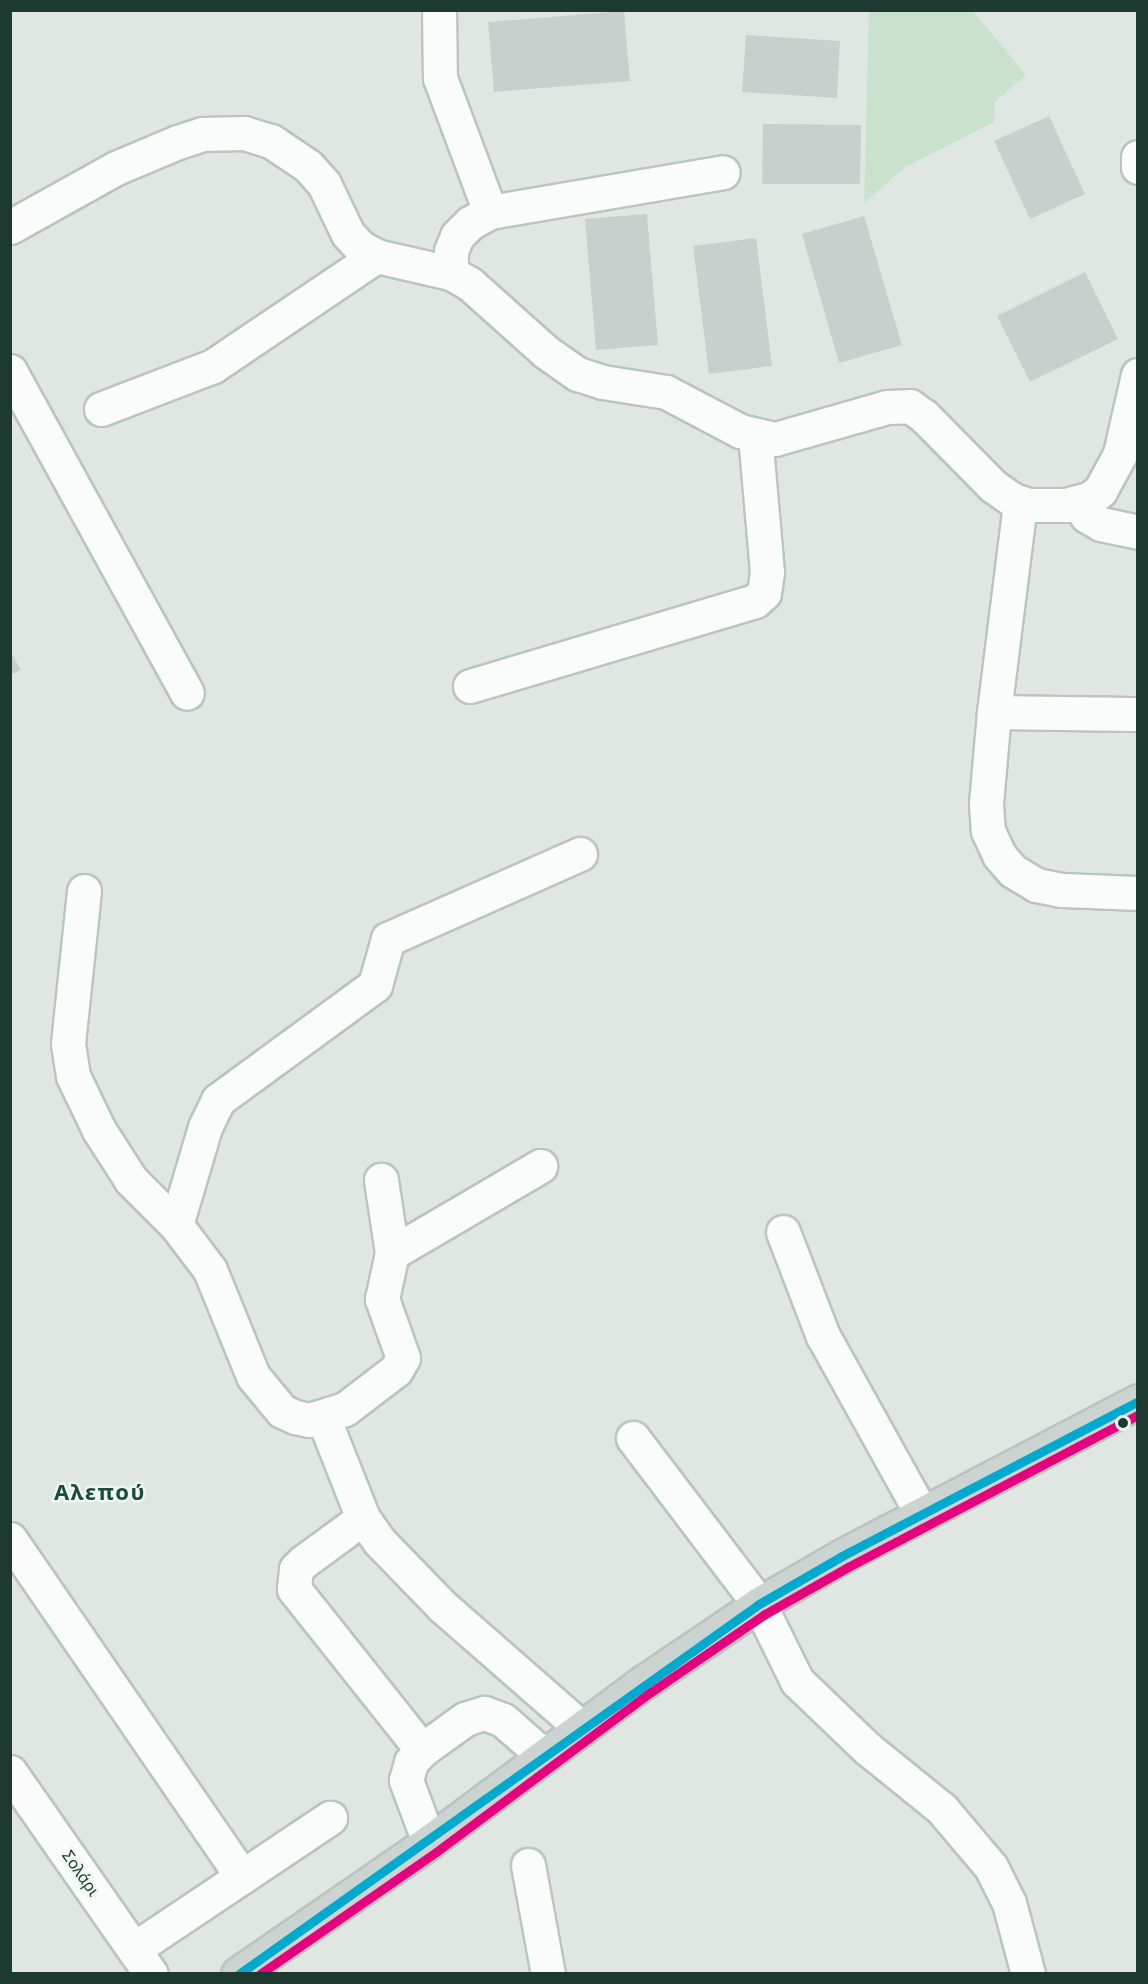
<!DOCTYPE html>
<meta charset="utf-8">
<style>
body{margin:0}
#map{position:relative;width:1148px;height:1984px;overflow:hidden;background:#e0e7e3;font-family:"Noto Sans",sans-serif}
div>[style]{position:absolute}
.green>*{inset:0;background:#c8e2ce}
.building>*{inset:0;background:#c9cfcc}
.roads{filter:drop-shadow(2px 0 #bac4c0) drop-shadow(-2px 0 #bac4c0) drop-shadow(0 2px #bac4c0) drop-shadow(0 -2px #bac4c0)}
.minor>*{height:33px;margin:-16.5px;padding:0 16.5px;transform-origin:16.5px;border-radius:16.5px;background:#fafbfb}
.major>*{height:33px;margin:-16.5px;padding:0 16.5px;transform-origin:16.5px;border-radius:16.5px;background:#ccd4d1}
.bus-1>*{height:9px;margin:-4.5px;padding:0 4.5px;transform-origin:4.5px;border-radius:4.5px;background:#00a9ce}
.bus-2>*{height:9px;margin:-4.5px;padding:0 4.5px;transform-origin:4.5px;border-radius:4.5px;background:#e5007d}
.dots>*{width:16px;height:16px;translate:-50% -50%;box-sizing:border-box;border:3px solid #edf6f1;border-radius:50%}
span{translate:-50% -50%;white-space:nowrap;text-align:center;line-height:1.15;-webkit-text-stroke:5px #edf6f1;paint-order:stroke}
.street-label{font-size:16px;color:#1e3a30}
.district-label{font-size:22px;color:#194c3c;font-weight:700;letter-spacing:1.5px}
.frame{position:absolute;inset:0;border:12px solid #1e3a30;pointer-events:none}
</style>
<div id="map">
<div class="green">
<i style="clip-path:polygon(869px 11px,973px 11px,1026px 75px,995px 102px,994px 122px,904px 168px,864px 203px)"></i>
</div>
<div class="building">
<i style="clip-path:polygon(624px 11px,630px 81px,494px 92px,488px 22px)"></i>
<i style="clip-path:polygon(746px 35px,840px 41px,837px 98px,742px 92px)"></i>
<i style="clip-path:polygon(1049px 116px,1085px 194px,1030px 219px,994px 141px)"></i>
<i style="clip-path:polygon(763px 124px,861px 125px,860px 184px,762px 184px)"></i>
<i style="clip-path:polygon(647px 214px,658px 345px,596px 350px,585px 219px)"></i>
<i style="clip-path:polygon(864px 216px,902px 345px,839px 363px,802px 234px)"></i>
<i style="clip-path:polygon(756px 238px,772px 366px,709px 374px,693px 246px)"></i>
<i style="clip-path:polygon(1085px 272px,1118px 339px,1030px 382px,997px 316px)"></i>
<i style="clip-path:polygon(10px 651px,21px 670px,10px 675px)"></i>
</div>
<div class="roads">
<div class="minor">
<i style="left:439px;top:10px;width:68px;rotate:89.2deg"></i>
<i style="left:440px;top:78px;width:143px;rotate:69.5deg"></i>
<i style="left:1138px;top:157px;width:10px;rotate:90deg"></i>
<i style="left:10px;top:227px;width:121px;rotate:-29.1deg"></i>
<i style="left:116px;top:168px;width:67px;rotate:-22.8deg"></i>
<i style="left:178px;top:142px;width:25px;rotate:-18deg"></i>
<i style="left:202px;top:134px;width:42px;rotate:-1.4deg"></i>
<i style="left:244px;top:133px;width:28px;rotate:17deg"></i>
<i style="left:271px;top:141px;width:45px;rotate:34deg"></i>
<i style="left:308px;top:166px;width:24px;rotate:48deg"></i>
<i style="left:324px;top:184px;width:55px;rotate:64.4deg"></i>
<i style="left:348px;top:234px;width:18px;rotate:47deg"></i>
<i style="left:360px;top:247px;width:18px;rotate:29deg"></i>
<i style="left:376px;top:256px;width:77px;rotate:12.8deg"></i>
<i style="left:451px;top:273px;width:22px;rotate:30deg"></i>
<i style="left:470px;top:284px;width:102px;rotate:41.8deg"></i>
<i style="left:546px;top:352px;width:39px;rotate:35deg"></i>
<i style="left:578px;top:374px;width:26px;rotate:18deg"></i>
<i style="left:603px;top:382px;width:64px;rotate:9deg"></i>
<i style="left:666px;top:392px;width:84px;rotate:27.8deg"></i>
<i style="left:740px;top:431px;width:36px;rotate:13deg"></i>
<i style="left:775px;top:439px;width:116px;rotate:-15.9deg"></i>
<i style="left:887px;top:407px;width:23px;rotate:-2deg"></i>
<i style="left:910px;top:406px;width:17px;rotate:36deg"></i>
<i style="left:924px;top:416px;width:98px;rotate:45.4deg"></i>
<i style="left:993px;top:486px;width:24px;rotate:35deg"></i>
<i style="left:1013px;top:500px;width:16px;rotate:18deg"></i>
<i style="left:1028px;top:505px;width:38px"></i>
<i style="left:1066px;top:505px;width:24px;rotate:-15deg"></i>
<i style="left:1089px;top:499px;width:14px;rotate:-36deg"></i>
<i style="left:1100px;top:491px;width:42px;rotate:-61.6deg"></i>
<i style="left:1120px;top:454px;width:81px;rotate:-77.2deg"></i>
<i style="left:451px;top:273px;width:22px;rotate:-90deg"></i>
<i style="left:451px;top:251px;width:16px;rotate:-68deg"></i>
<i style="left:457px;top:236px;width:18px;rotate:-45deg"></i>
<i style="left:470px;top:223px;width:23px;rotate:-29deg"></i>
<i style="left:490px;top:212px;width:236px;rotate:-9.7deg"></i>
<i style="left:10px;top:371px;width:367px;rotate:61.2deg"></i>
<i style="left:101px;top:409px;width:120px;rotate:-21deg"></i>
<i style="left:213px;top:366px;width:197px;rotate:-34deg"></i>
<i style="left:1077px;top:502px;width:17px;rotate:54deg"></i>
<i style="left:1087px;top:516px;width:16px;rotate:30deg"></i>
<i style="left:1101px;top:524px;width:38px;rotate:12deg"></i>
<i style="left:470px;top:686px;width:297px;rotate:-16.6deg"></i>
<i style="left:755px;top:601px;width:12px;rotate:-42deg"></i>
<i style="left:764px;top:593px;width:21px;rotate:-82deg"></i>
<i style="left:767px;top:572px;width:137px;rotate:-95deg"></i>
<i style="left:994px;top:712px;width:211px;rotate:-82.9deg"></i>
<i style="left:1138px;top:714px;width:144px;rotate:-179.2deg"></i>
<i style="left:994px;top:712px;width:92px;rotate:95deg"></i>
<i style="left:986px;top:804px;width:27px;rotate:86deg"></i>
<i style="left:988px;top:831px;width:26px;rotate:65deg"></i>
<i style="left:999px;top:855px;width:21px;rotate:49deg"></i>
<i style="left:1013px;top:871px;width:27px;rotate:31deg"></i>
<i style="left:1036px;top:885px;width:26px;rotate:11deg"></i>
<i style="left:1062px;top:890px;width:76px;rotate:2.3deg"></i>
<i style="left:84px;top:891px;width:154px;rotate:96deg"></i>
<i style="left:68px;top:1044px;width:32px;rotate:81deg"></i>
<i style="left:73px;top:1076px;width:60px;rotate:64.3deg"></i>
<i style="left:99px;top:1130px;width:59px;rotate:57.4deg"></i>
<i style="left:131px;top:1180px;width:64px;rotate:45deg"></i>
<i style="left:176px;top:1225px;width:56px;rotate:52.9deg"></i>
<i style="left:210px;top:1270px;width:114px;rotate:67.9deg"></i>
<i style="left:253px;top:1376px;width:45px;rotate:50.4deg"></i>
<i style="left:282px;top:1411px;width:14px;rotate:25deg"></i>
<i style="left:295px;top:1417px;width:14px;rotate:12deg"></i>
<i style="left:309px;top:1420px;width:38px;rotate:-17deg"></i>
<i style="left:345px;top:1409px;width:64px;rotate:-37.4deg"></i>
<i style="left:396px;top:1370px;width:14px;rotate:-60deg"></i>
<i style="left:403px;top:1358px;width:63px;rotate:-109.6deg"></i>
<i style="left:382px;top:1299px;width:47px;rotate:-77.7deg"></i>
<i style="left:392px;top:1253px;width:74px;rotate:-98.6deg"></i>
<i style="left:176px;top:1225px;width:102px;rotate:-73.5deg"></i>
<i style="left:205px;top:1127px;width:30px;rotate:-64deg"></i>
<i style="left:218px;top:1100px;width:195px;rotate:-36.2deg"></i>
<i style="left:375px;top:985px;width:48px;rotate:-74.2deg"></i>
<i style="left:388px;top:939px;width:210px;rotate:-23.9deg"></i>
<i style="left:783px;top:1232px;width:111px;rotate:69deg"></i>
<i style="left:823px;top:1336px;width:204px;rotate:60.9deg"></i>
<i style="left:392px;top:1253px;width:172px;rotate:-30.4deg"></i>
<i style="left:323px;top:1417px;width:109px;rotate:68.4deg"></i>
<i style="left:363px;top:1518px;width:28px;rotate:55deg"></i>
<i style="left:379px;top:1541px;width:91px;rotate:45.9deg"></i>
<i style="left:442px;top:1606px;width:184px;rotate:41.2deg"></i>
<i style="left:633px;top:1438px;width:208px;rotate:52.8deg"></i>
<i style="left:759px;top:1604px;width:86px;rotate:63.7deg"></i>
<i style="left:797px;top:1681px;width:98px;rotate:43.8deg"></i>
<i style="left:868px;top:1749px;width:95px;rotate:39deg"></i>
<i style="left:942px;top:1809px;width:76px;rotate:49.8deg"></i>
<i style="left:991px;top:1867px;width:40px;rotate:63.4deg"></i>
<i style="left:1009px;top:1903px;width:73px;rotate:75deg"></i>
<i style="left:363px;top:1518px;width:74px;rotate:143.7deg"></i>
<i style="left:303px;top:1562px;width:10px;rotate:135deg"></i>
<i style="left:296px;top:1569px;width:20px;rotate:96deg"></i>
<i style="left:294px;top:1589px;width:206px;rotate:51.5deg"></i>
<i style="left:10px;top:1539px;width:410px;rotate:55.5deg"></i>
<i style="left:10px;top:1772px;width:246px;rotate:55.1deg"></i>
<i style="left:429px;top:1842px;width:66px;rotate:-110.4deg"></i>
<i style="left:406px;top:1780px;width:19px;rotate:-74deg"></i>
<i style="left:411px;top:1762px;width:16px;rotate:-47deg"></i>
<i style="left:422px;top:1750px;width:53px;rotate:-35.8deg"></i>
<i style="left:465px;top:1719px;width:20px;rotate:-18deg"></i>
<i style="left:484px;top:1713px;width:20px;rotate:20deg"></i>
<i style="left:503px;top:1720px;width:53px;rotate:41.2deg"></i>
<i style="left:528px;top:1865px;width:111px;rotate:79.6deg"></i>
<i style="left:134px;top:1949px;width:236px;rotate:-33.8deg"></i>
</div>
<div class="major">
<i style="left:238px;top:1974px;width:232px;rotate:-34.6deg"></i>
<i style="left:429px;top:1842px;width:268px;rotate:-36.7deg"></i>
<i style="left:644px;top:1682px;width:139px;rotate:-34.1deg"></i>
<i style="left:759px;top:1604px;width:96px;rotate:-30deg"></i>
<i style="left:842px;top:1556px;width:334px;rotate:-27.6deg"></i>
</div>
</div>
<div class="bus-1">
<i style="left:239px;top:1974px;width:638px;rotate:-35.43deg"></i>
<i style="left:759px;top:1604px;width:96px;rotate:-30deg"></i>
<i style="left:842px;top:1556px;width:334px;rotate:-27.6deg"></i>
</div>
<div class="bus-2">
<i style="left:260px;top:1974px;width:214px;rotate:-34.7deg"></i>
<i style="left:436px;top:1852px;width:268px;rotate:-36.7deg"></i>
<i style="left:651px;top:1692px;width:138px;rotate:-34.4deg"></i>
<i style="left:765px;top:1614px;width:95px;rotate:-29.5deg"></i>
<i style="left:848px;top:1567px;width:327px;rotate:-27.7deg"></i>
</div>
<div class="dots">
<i style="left:1123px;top:1423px;background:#1e3a30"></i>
</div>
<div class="street-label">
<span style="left:81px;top:1873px;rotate:55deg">Σολάρι</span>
</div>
<div class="district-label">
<span style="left:100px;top:1492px">Αλεπού</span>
</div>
<div class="frame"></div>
</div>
